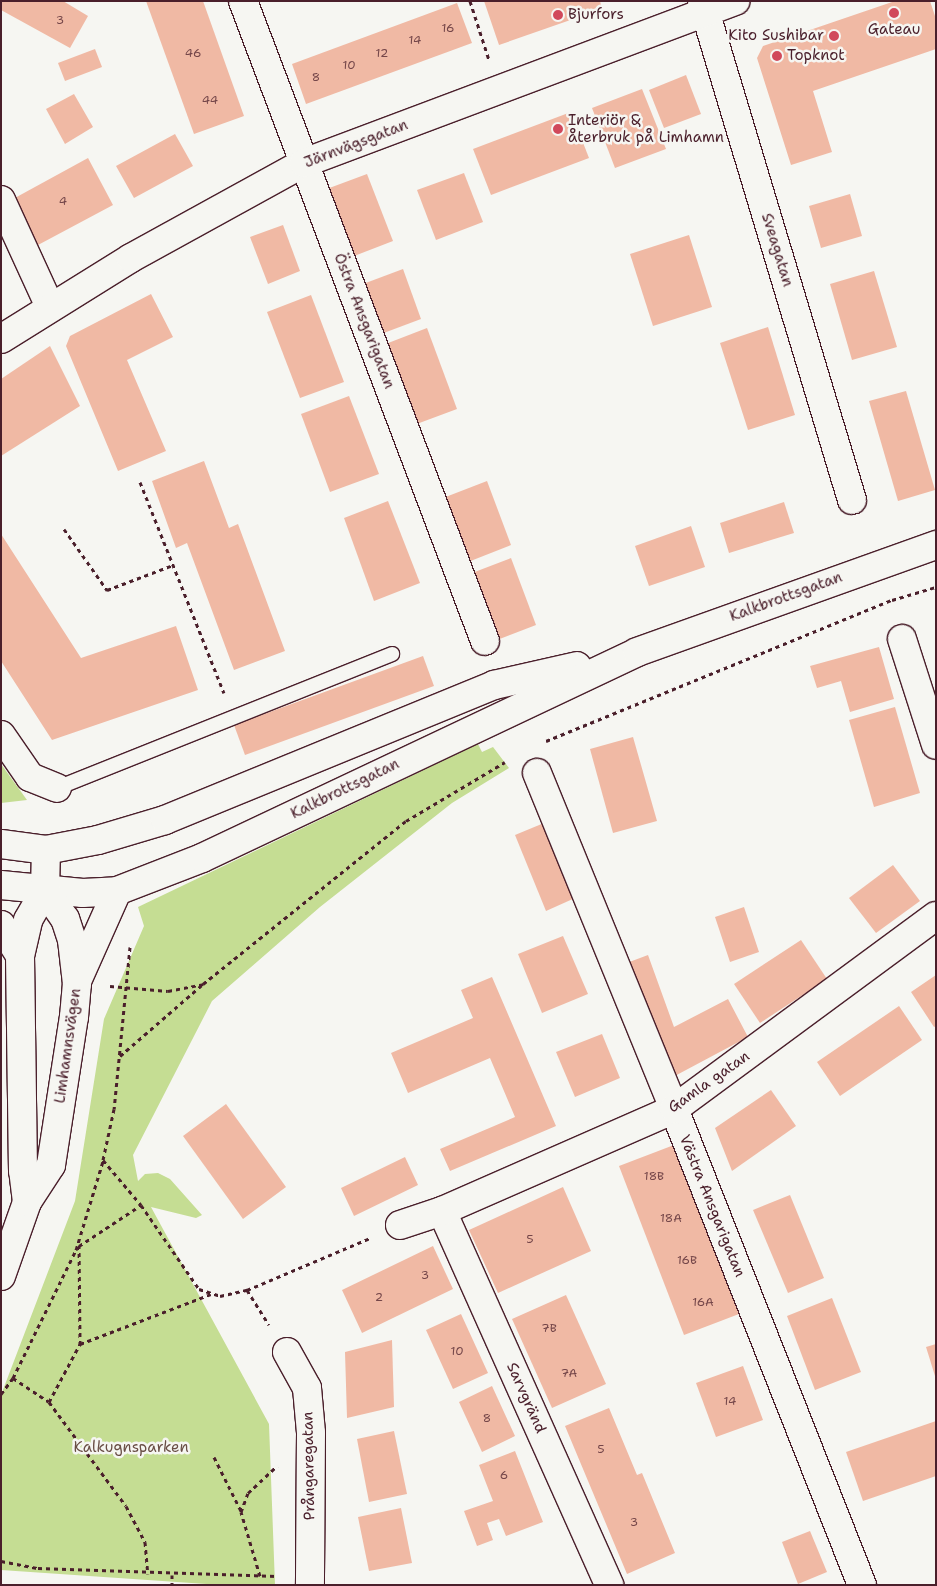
<!DOCTYPE html>
<meta charset="utf-8">
<style>
body{margin:0}
#map{position:relative;width:937px;height:1586px;overflow:hidden;background:#f6f6f2;font-family:"Shantell Sans",sans-serif}
div>[style]{position:absolute}
.green>*{inset:0;background:#c5dd93}
.building>*{inset:0;background:#f0b9a4}
.path>*{height:3px;margin-top:-1.5px;transform-origin:0;background:repeating-linear-gradient(90deg,#4a1f2b 0 4px,transparent 0 8px)}
.roads{filter:drop-shadow(1px 0 #4a1f2b) drop-shadow(-1px 0 #4a1f2b) drop-shadow(0 1px #4a1f2b) drop-shadow(0 -1px #4a1f2b)}
.lane>*{height:14px;margin:-7px;padding:0 7px;transform-origin:7px;border-radius:7px;background:#f6f6f2}
.street>*{height:28px;margin:-14px;padding:0 14px;transform-origin:14px;border-radius:14px;background:#f6f6f2}
.secondary>*{height:28px;margin:-14px;padding:0 14px;transform-origin:14px;border-radius:14px;background:#f6f6f2}
.dots>*{width:14px;height:14px;translate:-50% -50%;box-sizing:border-box;border:2px solid #f6f6f2;border-radius:50%}
span{translate:-50% -50%;white-space:nowrap;text-align:center;line-height:1.15;-webkit-text-stroke:5px #f6f6f2;paint-order:stroke}
.number-label{font-size:12px;color:#744649}
.number-label span{-webkit-text-stroke-width:0}
.poi-label{font-size:15px;color:#4a1f2b}
.left{translate:0 -50%;text-align:left}
.right{translate:-100% -50%;text-align:right}
.street-label{font-size:15px;color:#4a1f2b}
.park-label{font-size:15px;color:#694e45}
.frame{position:absolute;inset:0;border:2px solid #4a1f2b;pointer-events:none}
</style>
<div id="map">
<div class="green">
<i style="clip-path:polygon(478px 744px,482px 752px,493px 747px,509px 768px,452px 803px,320px 907px,212px 1001px,133px 1155px,138px 1181px,145px 1174px,158px 1173px,170px 1179px,202px 1215px,196px 1218px,151px 1207px,269px 1424px,275px 1585px,221px 1585px,1px 1570px,1px 1395px,75px 1201px,104px 1019px,144px 926px,138px 907px)"></i>
<i style="clip-path:polygon(1px 764px,27px 800px,1px 803px)"></i>
</div>
<div class="building">
<i style="clip-path:polygon(1px 1px,63px 1px,88px 16px,70px 48px,1px 10px)"></i>
<i style="clip-path:polygon(146px 1px,203px 1px,244px 116px,194px 134px)"></i>
<i style="clip-path:polygon(484px 1px,600px 1px,602px 9px,499px 45px)"></i>
<i style="clip-path:polygon(895px 1px,930px 1px,936px 19px,936px 49px,813px 91px,832px 152px,791px 165px,757px 58px,763px 46px)"></i>
<i style="clip-path:polygon(457px 3px,472px 43px,306px 104px,292px 64px)"></i>
<i style="clip-path:polygon(95px 49px,102px 67px,65px 81px,58px 63px)"></i>
<i style="clip-path:polygon(686px 75px,701px 114px,664px 128px,649px 90px)"></i>
<i style="clip-path:polygon(642px 89px,666px 149px,615px 168px,592px 108px)"></i>
<i style="clip-path:polygon(74px 94px,93px 127px,65px 144px,46px 109px)"></i>
<i style="clip-path:polygon(571px 112px,589px 158px,491px 195px,473px 149px)"></i>
<i style="clip-path:polygon(175px 134px,193px 166px,134px 198px,116px 166px)"></i>
<i style="clip-path:polygon(88px 158px,113px 205px,38px 245px,13px 199px)"></i>
<i style="clip-path:polygon(464px 173px,483px 222px,436px 240px,417px 190px)"></i>
<i style="clip-path:polygon(367px 174px,393px 241px,349px 258px,324px 190px)"></i>
<i style="clip-path:polygon(850px 194px,862px 236px,821px 248px,809px 206px)"></i>
<i style="clip-path:polygon(283px 225px,300px 271px,268px 284px,250px 237px)"></i>
<i style="clip-path:polygon(689px 235px,712px 307px,653px 326px,630px 254px)"></i>
<i style="clip-path:polygon(403px 269px,421px 319px,381px 334px,363px 284px)"></i>
<i style="clip-path:polygon(874px 271px,897px 347px,852px 360px,830px 284px)"></i>
<i style="clip-path:polygon(151px 294px,173px 337px,127px 360px,166px 451px,118px 471px,66px 346px,70px 336px)"></i>
<i style="clip-path:polygon(311px 295px,344px 382px,300px 398px,267px 312px)"></i>
<i style="clip-path:polygon(768px 327px,795px 415px,748px 430px,720px 343px)"></i>
<i style="clip-path:polygon(427px 328px,457px 409px,414px 425px,383px 345px)"></i>
<i style="clip-path:polygon(50px 346px,80px 406px,1px 456px,1px 379px)"></i>
<i style="clip-path:polygon(906px 391px,935px 490px,898px 501px,869px 401px)"></i>
<i style="clip-path:polygon(349px 396px,379px 474px,330px 492px,301px 414px)"></i>
<i style="clip-path:polygon(204px 461px,229px 528px,238px 524px,285px 651px,234px 670px,187px 543px,176px 548px,152px 481px)"></i>
<i style="clip-path:polygon(487px 481px,511px 545px,468px 562px,443px 498px)"></i>
<i style="clip-path:polygon(388px 501px,420px 583px,374px 601px,344px 518px)"></i>
<i style="clip-path:polygon(784px 502px,794px 533px,729px 553px,720px 523px)"></i>
<i style="clip-path:polygon(691px 526px,705px 567px,649px 586px,635px 546px)"></i>
<i style="clip-path:polygon(1px 534px,81px 658px,176px 626px,198px 690px,52px 740px,1px 661px)"></i>
<i style="clip-path:polygon(511px 558px,536px 625px,497px 640px,472px 573px)"></i>
<i style="clip-path:polygon(879px 647px,894px 699px,850px 712px,841px 681px,817px 688px,810px 666px)"></i>
<i style="clip-path:polygon(423px 656px,434px 686px,245px 755px,234px 725px)"></i>
<i style="clip-path:polygon(895px 707px,920px 793px,874px 807px,849px 720px)"></i>
<i style="clip-path:polygon(633px 737px,657px 821px,613px 833px,590px 749px)"></i>
<i style="clip-path:polygon(544px 823px,575px 898px,546px 911px,515px 835px)"></i>
<i style="clip-path:polygon(893px 865px,920px 901px,876px 933px,849px 898px)"></i>
<i style="clip-path:polygon(744px 907px,759px 952px,730px 962px,715px 917px)"></i>
<i style="clip-path:polygon(563px 936px,588px 994px,542px 1013px,518px 954px)"></i>
<i style="clip-path:polygon(801px 940px,827px 979px,760px 1023px,734px 984px)"></i>
<i style="clip-path:polygon(648px 955px,674px 1027px,728px 999px,748px 1037px,671px 1078px,624px 964px)"></i>
<i style="clip-path:polygon(936px 975px,936px 1026px,934px 1027px,911px 992px)"></i>
<i style="clip-path:polygon(492px 977px,556px 1126px,450px 1171px,440px 1149px,515px 1117px,490px 1058px,408px 1093px,391px 1053px,473px 1018px,461px 990px)"></i>
<i style="clip-path:polygon(899px 1006px,922px 1040px,840px 1096px,817px 1062px)"></i>
<i style="clip-path:polygon(602px 1034px,620px 1078px,575px 1097px,556px 1052px)"></i>
<i style="clip-path:polygon(771px 1090px,796px 1126px,732px 1171px,715px 1128px)"></i>
<i style="clip-path:polygon(226px 1104px,286px 1187px,243px 1219px,183px 1136px)"></i>
<i style="clip-path:polygon(674px 1145px,739px 1314px,684px 1335px,619px 1166px)"></i>
<i style="clip-path:polygon(405px 1157px,418px 1185px,354px 1216px,341px 1188px)"></i>
<i style="clip-path:polygon(563px 1187px,591px 1251px,498px 1293px,469px 1230px)"></i>
<i style="clip-path:polygon(790px 1195px,824px 1278px,788px 1293px,753px 1210px)"></i>
<i style="clip-path:polygon(433px 1246px,453px 1289px,362px 1333px,342px 1290px)"></i>
<i style="clip-path:polygon(566px 1295px,606px 1384px,552px 1408px,512px 1319px)"></i>
<i style="clip-path:polygon(832px 1298px,861px 1372px,815px 1390px,787px 1316px)"></i>
<i style="clip-path:polygon(461px 1314px,488px 1373px,453px 1389px,426px 1330px)"></i>
<i style="clip-path:polygon(392px 1340px,394px 1407px,347px 1418px,345px 1352px)"></i>
<i style="clip-path:polygon(936px 1344px,936px 1376px,935px 1376px,926px 1347px)"></i>
<i style="clip-path:polygon(743px 1366px,763px 1420px,716px 1437px,696px 1383px)"></i>
<i style="clip-path:polygon(492px 1386px,515px 1436px,482px 1452px,459px 1402px)"></i>
<i style="clip-path:polygon(609px 1408px,637px 1475px,642px 1473px,675px 1553px,627px 1574px,565px 1426px)"></i>
<i style="clip-path:polygon(936px 1421px,936px 1476px,863px 1501px,846px 1452px)"></i>
<i style="clip-path:polygon(394px 1431px,407px 1494px,369px 1502px,357px 1439px)"></i>
<i style="clip-path:polygon(515px 1451px,543px 1522px,506px 1536px,499px 1519px,487px 1523px,493px 1540px,477px 1546px,464px 1511px,493px 1501px,479px 1465px)"></i>
<i style="clip-path:polygon(401px 1508px,412px 1563px,369px 1571px,358px 1517px)"></i>
<i style="clip-path:polygon(810px 1531px,827px 1572px,798px 1584px,782px 1542px)"></i>
</div>
<div class="path">
<i style="left:470px;top:1px;width:62px;rotate:72.1deg"></i>
<i style="left:140px;top:482px;width:227px;rotate:68.3deg"></i>
<i style="left:64px;top:529px;width:75px;rotate:54.8deg"></i>
<i style="left:107px;top:590px;width:71px;rotate:-20.7deg"></i>
<i style="left:546px;top:741px;width:374px;rotate:-22.2deg"></i>
<i style="left:892px;top:600px;width:46px;rotate:-16.5deg"></i>
<i style="left:130px;top:947px;width:163px;rotate:95.6deg"></i>
<i style="left:114px;top:1109px;width:52px;rotate:102.2deg"></i>
<i style="left:103px;top:1160px;width:59px;rotate:49.8deg"></i>
<i style="left:141px;top:1205px;width:102px;rotate:55.4deg"></i>
<i style="left:199px;top:1289px;width:22px;rotate:18deg"></i>
<i style="left:220px;top:1296px;width:28px;rotate:-13deg"></i>
<i style="left:247px;top:1290px;width:134px;rotate:-22.9deg"></i>
<i style="left:110px;top:986px;width:58px;rotate:4.9deg"></i>
<i style="left:168px;top:991px;width:36px;rotate:-11deg"></i>
<i style="left:120px;top:1056px;width:110px;rotate:-40.9deg"></i>
<i style="left:203px;top:984px;width:260px;rotate:-38.8deg"></i>
<i style="left:406px;top:821px;width:115px;rotate:-30.8deg"></i>
<i style="left:79px;top:1245px;width:99px;rotate:89.4deg"></i>
<i style="left:79px;top:1246px;width:74px;rotate:-33.5deg"></i>
<i style="left:247px;top:1290px;width:41px;rotate:57.8deg"></i>
<i style="left:13px;top:1378px;width:43px;rotate:33.7deg"></i>
<i style="left:49px;top:1402px;width:129px;rotate:53.5deg"></i>
<i style="left:126px;top:1506px;width:41px;rotate:62.2deg"></i>
<i style="left:145px;top:1542px;width:32px;rotate:85deg"></i>
<i style="left:1px;top:1394px;width:20px;rotate:-53deg"></i>
<i style="left:13px;top:1378px;width:143px;rotate:-63.8deg"></i>
<i style="left:76px;top:1250px;width:93px;rotate:-73.1deg"></i>
<i style="left:49px;top:1402px;width:66px;rotate:-61.9deg"></i>
<i style="left:80px;top:1344px;width:140px;rotate:-20.9deg"></i>
<i style="left:214px;top:1457px;width:60px;rotate:63.4deg"></i>
<i style="left:1px;top:1561px;width:38px;rotate:11deg"></i>
<i style="left:38px;top:1568px;width:239px;rotate:1.9deg"></i>
<i style="left:172px;top:1575px;width:10px;rotate:90deg"></i>
<i style="left:260px;top:1576px;width:67px;rotate:-106.5deg"></i>
<i style="left:241px;top:1512px;width:20px;rotate:-70deg"></i>
<i style="left:248px;top:1493px;width:40px;rotate:-43deg"></i>
</div>
<div class="roads">
<div class="lane">
<i style="left:57px;top:788px;width:361px;rotate:-21.8deg"></i>
</div>
<div class="street">
<i style="left:243px;top:1px;width:684px;rotate:69.29deg"></i>
<i style="left:702px;top:1px;width:521px;rotate:73.27deg"></i>
<i style="left:1px;top:200px;width:118px;rotate:65.4deg"></i>
<i style="left:1px;top:339px;width:153px;rotate:-31.9deg"></i>
<i style="left:131px;top:258px;width:197px;rotate:-28.8deg"></i>
<i style="left:304px;top:163px;width:461px;rotate:-20.6deg"></i>
<i style="left:902px;top:639px;width:111px;rotate:72.2deg"></i>
<i style="left:1px;top:735px;width:51px;rotate:55.4deg"></i>
<i style="left:30px;top:777px;width:29px;rotate:22deg"></i>
<i style="left:537px;top:773px;width:363px;rotate:67.8deg"></i>
<i style="left:674px;top:1109px;width:512px;rotate:68.45deg"></i>
<i style="left:442px;top:1211px;width:410px;rotate:65.9deg"></i>
<i style="left:400px;top:1225px;width:44px;rotate:-18.4deg"></i>
<i style="left:442px;top:1211px;width:253px;rotate:-23.7deg"></i>
<i style="left:674px;top:1109px;width:325px;rotate:-36.4deg"></i>
<i style="left:287px;top:1352px;width:41px;rotate:60.9deg"></i>
<i style="left:307px;top:1388px;width:45px;rotate:84.9deg"></i>
<i style="left:311px;top:1433px;width:152px;rotate:90.4deg"></i>
</div>
<div class="secondary">
<i style="left:1px;top:844px;width:45px;rotate:7.6deg"></i>
<i style="left:46px;top:850px;width:53px;rotate:-10.9deg"></i>
<i style="left:98px;top:840px;width:70px;rotate:-16.6deg"></i>
<i style="left:165px;top:820px;width:356px;rotate:-22.3deg"></i>
<i style="left:494px;top:685px;width:85px;rotate:-12.9deg"></i>
<i style="left:1px;top:885px;width:82px;rotate:5.6deg"></i>
<i style="left:83px;top:893px;width:34px;rotate:-3deg"></i>
<i style="left:117px;top:891px;width:91px;rotate:-21.2deg"></i>
<i style="left:202px;top:858px;width:481px;rotate:-25.3deg"></i>
<i style="left:637px;top:652px;width:318px;rotate:-19.7deg"></i>
<i style="left:1px;top:925px;width:36px;rotate:58deg"></i>
<i style="left:77px;top:981px;width:98px;rotate:-66deg"></i>
<i style="left:27px;top:1202px;width:31px;rotate:-97deg"></i>
<i style="left:23px;top:1171px;width:215px;rotate:-90.8deg"></i>
<i style="left:20px;top:956px;width:37px;rotate:-77deg"></i>
<i style="left:28px;top:920px;width:34px;rotate:-60deg"></i>
<i style="left:45px;top:890px;width:40px;rotate:-88.6deg"></i>
<i style="left:1px;top:1276px;width:78px;rotate:-70.6deg"></i>
<i style="left:27px;top:1202px;width:44px;rotate:-57deg"></i>
<i style="left:51px;top:1165px;width:150px;rotate:-81.2deg"></i>
<i style="left:74px;top:1017px;width:33px;rotate:-85deg"></i>
<i style="left:77px;top:984px;width:44px;rotate:-96.5deg"></i>
<i style="left:72px;top:940px;width:22px;rotate:-108deg"></i>
<i style="left:65px;top:919px;width:35px;rotate:-125deg"></i>
</div>
</div>
<div class="dots">
<i style="left:894px;top:13px;background:#d1495b"></i>
<i style="left:558px;top:15px;background:#d1495b"></i>
<i style="left:834px;top:36px;background:#d1495b"></i>
<i style="left:777px;top:56px;background:#d1495b"></i>
<i style="left:558px;top:129px;background:#d1495b"></i>
</div>
<div class="number-label">
<span style="left:60px;top:21px">3</span>
<span style="left:448px;top:29px">16</span>
<span style="left:415px;top:41px">14</span>
<span style="left:193px;top:54px">46</span>
<span style="left:382px;top:54px">12</span>
<span style="left:349px;top:66px">10</span>
<span style="left:316px;top:78px">8</span>
<span style="left:210px;top:101px">44</span>
<span style="left:63px;top:202px">4</span>
<span style="left:654px;top:1177px">18B</span>
<span style="left:671px;top:1219px">18A</span>
<span style="left:530px;top:1240px">5</span>
<span style="left:687px;top:1261px">16B</span>
<span style="left:425px;top:1276px">3</span>
<span style="left:379px;top:1298px">2</span>
<span style="left:703px;top:1303px">16A</span>
<span style="left:549px;top:1329px">7B</span>
<span style="left:457px;top:1352px">10</span>
<span style="left:569px;top:1374px">7A</span>
<span style="left:730px;top:1402px">14</span>
<span style="left:487px;top:1419px">8</span>
<span style="left:601px;top:1450px">5</span>
<span style="left:504px;top:1476px">6</span>
<span style="left:634px;top:1523px">3</span>
</div>
<div class="poi-label">
<span class="left" style="left:568px;top:15px">Bjurfors</span>
<span style="left:894px;top:30px">Gateau</span>
<span class="right" style="left:824px;top:36px">Kito Sushibar</span>
<span class="left" style="left:787px;top:56px">Topknot</span>
<span class="left" style="left:568px;top:129px">Interiör &amp;<br>återbruk på Limhamn</span>
</div>
<div class="street-label">
<span style="left:356px;top:144px;rotate:-21deg">Järnvägsgatan</span>
<span style="left:777px;top:250px;rotate:73deg">Sveagatan</span>
<span style="left:364px;top:321px;rotate:69deg">Östra Ansgarigatan</span>
<span style="left:786px;top:597px;rotate:-20deg">Kalkbrottsgatan</span>
<span style="left:345px;top:789px;rotate:-26deg">Kalkbrottsgatan</span>
<span style="left:68px;top:1046px;rotate:-82deg">Limhamnsvägen</span>
<span style="left:709px;top:1082px;rotate:-35deg">Gamla gatan</span>
<span style="left:712px;top:1206px;rotate:68deg">Västra Ansgarigatan</span>
<span style="left:526px;top:1398px;rotate:66deg">Sarvgränd</span>
<span style="left:309px;top:1466px;rotate:-91deg">Prångaregatan</span>
</div>
<div class="park-label">
<span style="left:131px;top:1448px">Kalkugnsparken</span>
</div>
<div class="frame"></div>
</div>
